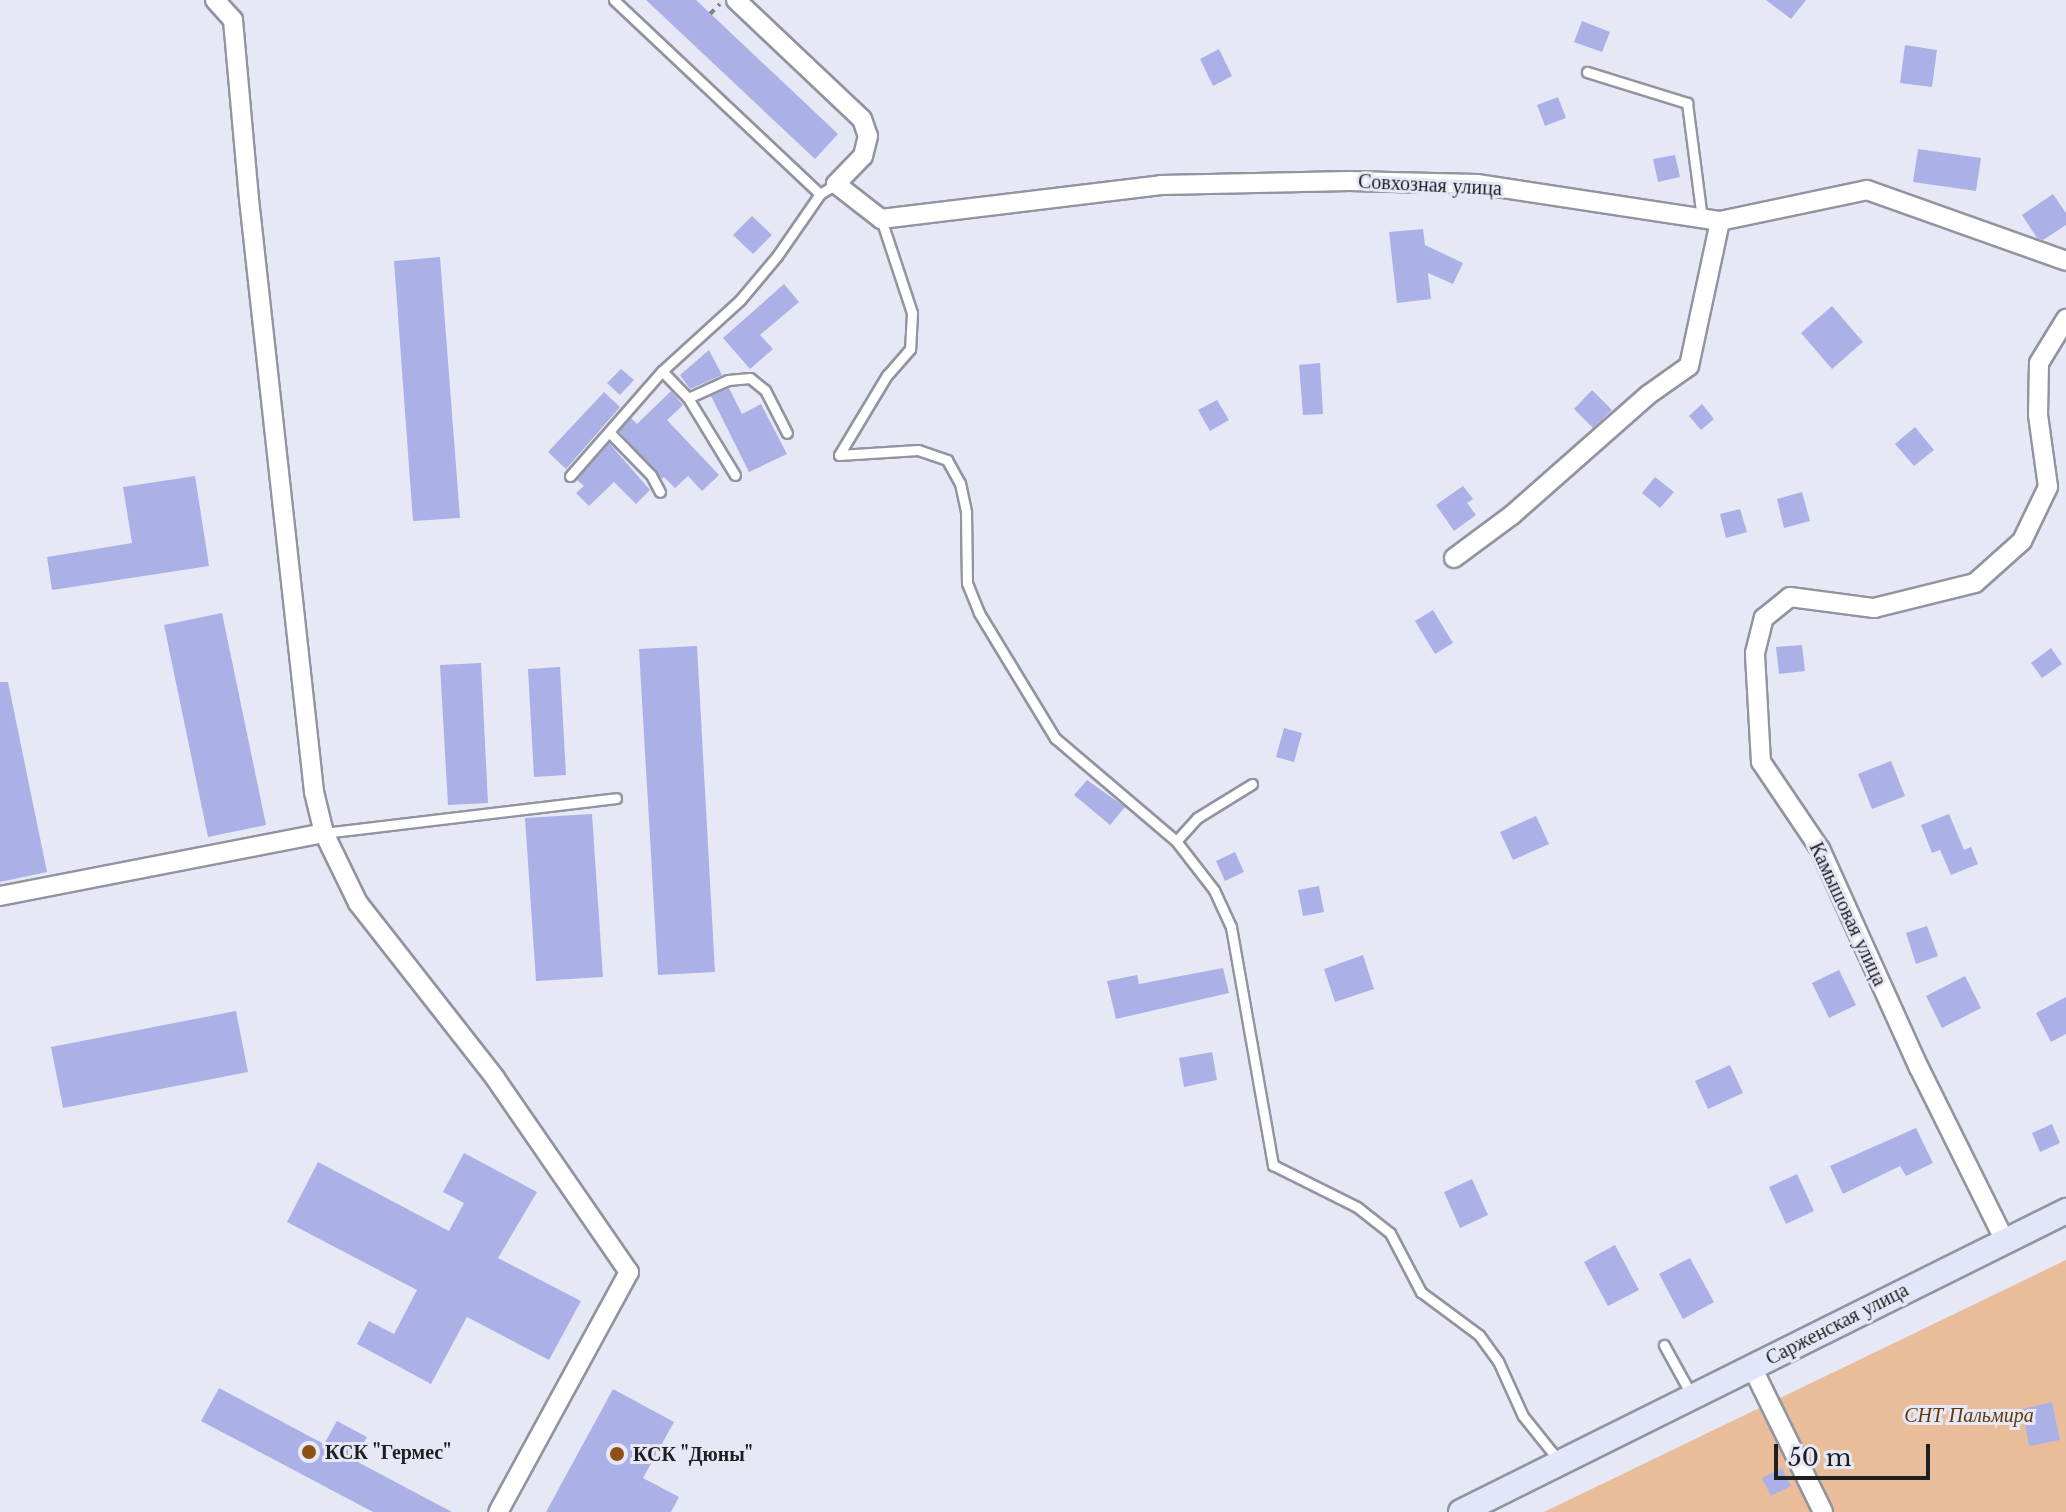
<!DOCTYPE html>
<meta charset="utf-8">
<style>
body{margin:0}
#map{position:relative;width:2066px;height:1512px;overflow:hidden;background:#e6e8f5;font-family:"Libre Baskerville",serif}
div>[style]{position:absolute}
.green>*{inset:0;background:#e9bd9a}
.building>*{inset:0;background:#abb1e7}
.path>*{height:4px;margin-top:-2px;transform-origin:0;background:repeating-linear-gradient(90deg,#80818a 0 6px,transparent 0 12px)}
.roads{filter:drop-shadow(2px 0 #9294a0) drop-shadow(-2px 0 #9294a0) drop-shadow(0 2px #9294a0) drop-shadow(0 -2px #9294a0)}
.lane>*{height:9px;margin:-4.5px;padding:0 4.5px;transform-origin:4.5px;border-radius:4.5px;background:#fff}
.street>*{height:18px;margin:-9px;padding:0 9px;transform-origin:9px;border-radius:9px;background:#fff}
.secondary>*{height:24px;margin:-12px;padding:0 12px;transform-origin:12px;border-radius:12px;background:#e3e5fb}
.dots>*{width:22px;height:22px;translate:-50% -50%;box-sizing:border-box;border:4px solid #e6e8f5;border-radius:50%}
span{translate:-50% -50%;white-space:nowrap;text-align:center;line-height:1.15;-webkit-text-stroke:6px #e6e8f5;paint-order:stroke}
.street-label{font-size:20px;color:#1e1f23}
.park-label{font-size:20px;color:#643708;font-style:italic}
.poi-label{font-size:20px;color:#1e1f23;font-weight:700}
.left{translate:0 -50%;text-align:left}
.scale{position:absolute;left:1774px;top:1444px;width:156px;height:36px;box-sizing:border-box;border:4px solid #1e1f23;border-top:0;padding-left:10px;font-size:24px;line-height:28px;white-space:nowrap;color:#1e1f23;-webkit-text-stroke:6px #e6e8f5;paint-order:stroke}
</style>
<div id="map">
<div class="green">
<i style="clip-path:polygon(2066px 1260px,2066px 1512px,1544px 1512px)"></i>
</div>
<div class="building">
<i style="clip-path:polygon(646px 0,696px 0,838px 134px,815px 159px)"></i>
<i style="clip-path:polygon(1766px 0,1806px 0,1791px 19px)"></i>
<i style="clip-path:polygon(1582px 21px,1610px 32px,1602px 52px,1574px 42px)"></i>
<i style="clip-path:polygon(1905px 45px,1937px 50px,1932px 87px,1900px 83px)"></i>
<i style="clip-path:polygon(1219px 49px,1232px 76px,1213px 86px,1200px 59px)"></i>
<i style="clip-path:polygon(1558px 97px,1566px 118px,1545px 126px,1537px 105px)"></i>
<i style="clip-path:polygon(1918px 149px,1981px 158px,1976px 191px,1913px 182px)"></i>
<i style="clip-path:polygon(1675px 155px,1680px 177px,1658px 182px,1653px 159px)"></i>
<i style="clip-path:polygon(2053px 194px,2066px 213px,2066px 225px,2043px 240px,2037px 238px,2022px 215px)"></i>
<i style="clip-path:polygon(752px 216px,772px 235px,753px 254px,733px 235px)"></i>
<i style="clip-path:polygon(1423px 229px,1425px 245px,1463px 263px,1453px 284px,1428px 273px,1431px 299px,1397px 303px,1389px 232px)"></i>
<i style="clip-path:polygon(440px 257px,460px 518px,413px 521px,394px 261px)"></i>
<i style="clip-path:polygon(784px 284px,799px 302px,760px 335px,773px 349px,750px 369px,723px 338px)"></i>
<i style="clip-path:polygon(1832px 306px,1863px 342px,1832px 369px,1801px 333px)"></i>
<i style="clip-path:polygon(709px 350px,722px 375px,690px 389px,680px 375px)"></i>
<i style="clip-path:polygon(1320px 363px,1323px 414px,1303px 415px,1299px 365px)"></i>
<i style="clip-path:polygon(621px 369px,634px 380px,620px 395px,607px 383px)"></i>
<i style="clip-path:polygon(729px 388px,742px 414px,761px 404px,787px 454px,749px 472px,711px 396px)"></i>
<i style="clip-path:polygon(1592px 390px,1612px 410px,1593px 428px,1574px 409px)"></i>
<i style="clip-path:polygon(671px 391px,683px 405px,667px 420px,719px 475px,702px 491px,688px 476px,675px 488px,664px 477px,662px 479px,619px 431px,631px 418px,637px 424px)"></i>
<i style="clip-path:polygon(604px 392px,620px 407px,566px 469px,548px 452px)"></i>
<i style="clip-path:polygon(1217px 400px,1229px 420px,1210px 431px,1198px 410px)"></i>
<i style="clip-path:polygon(1702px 404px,1714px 419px,1701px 430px,1689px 416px)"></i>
<i style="clip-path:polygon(1915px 427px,1934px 450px,1914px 466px,1895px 444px)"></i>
<i style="clip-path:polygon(609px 443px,650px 490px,636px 504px,614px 482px,589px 506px,576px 493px,584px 486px,577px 480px)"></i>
<i style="clip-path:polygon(195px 476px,209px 566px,52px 590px,47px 557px,132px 543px,123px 487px)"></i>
<i style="clip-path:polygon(1655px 477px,1674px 492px,1660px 508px,1642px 493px)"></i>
<i style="clip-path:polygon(1463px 486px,1473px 499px,1467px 503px,1476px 515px,1454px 531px,1436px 505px)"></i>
<i style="clip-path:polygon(1802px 492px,1810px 521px,1784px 528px,1777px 499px)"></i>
<i style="clip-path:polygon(1740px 509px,1747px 532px,1726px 538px,1720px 514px)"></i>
<i style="clip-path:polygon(1433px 610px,1453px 643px,1435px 654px,1415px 621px)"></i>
<i style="clip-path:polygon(222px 613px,266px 825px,208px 837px,164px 625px)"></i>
<i style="clip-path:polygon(1802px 645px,1805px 671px,1779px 674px,1776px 647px)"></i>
<i style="clip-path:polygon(697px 646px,715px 972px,658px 975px,639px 649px)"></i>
<i style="clip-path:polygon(2051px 648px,2062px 664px,2042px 678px,2031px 663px)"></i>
<i style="clip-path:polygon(481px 663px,488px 803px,448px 805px,440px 665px)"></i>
<i style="clip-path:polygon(560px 667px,566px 775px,534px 777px,528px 669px)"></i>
<i style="clip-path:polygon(0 682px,8px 682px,47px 872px,0 882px)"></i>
<i style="clip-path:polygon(1284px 728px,1302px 733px,1294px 762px,1276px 757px)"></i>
<i style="clip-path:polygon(1891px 761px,1905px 796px,1872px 809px,1858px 774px)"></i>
<i style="clip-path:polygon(1087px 780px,1125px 807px,1110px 825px,1074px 795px)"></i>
<i style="clip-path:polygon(592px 814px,603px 977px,536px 981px,525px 818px)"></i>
<i style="clip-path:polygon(1949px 814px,1964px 850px,1971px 847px,1978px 864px,1951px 875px,1940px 850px,1932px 853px,1921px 825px)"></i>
<i style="clip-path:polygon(1536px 816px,1549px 844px,1513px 860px,1500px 832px)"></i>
<i style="clip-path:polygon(1235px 852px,1244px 872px,1225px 881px,1216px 861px)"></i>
<i style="clip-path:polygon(1319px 886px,1324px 912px,1303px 916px,1298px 890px)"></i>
<i style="clip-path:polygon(1927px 926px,1938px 956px,1916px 964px,1906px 933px)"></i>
<i style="clip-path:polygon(1363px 955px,1374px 989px,1335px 1002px,1324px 969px)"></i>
<i style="clip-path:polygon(1223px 968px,1229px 993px,1116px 1019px,1107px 981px,1137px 975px,1139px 984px)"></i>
<i style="clip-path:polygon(1839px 970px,1856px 1005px,1829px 1018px,1812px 983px)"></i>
<i style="clip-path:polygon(1965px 976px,1981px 1008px,1942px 1028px,1926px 996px)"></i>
<i style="clip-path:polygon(2066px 997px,2066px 1034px,2051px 1042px,2036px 1013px)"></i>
<i style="clip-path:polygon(236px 1011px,248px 1072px,63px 1108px,51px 1047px)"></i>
<i style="clip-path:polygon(1212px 1052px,1217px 1080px,1184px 1087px,1179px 1058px)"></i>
<i style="clip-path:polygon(1730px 1065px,1743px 1093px,1708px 1109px,1695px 1081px)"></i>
<i style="clip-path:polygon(2052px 1124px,2060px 1143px,2040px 1152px,2032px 1133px)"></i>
<i style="clip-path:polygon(1916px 1128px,1933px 1163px,1906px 1176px,1900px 1166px,1843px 1194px,1830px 1166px)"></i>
<i style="clip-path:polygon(464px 1153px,537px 1192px,498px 1258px,581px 1301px,549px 1360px,467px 1317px,431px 1384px,357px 1344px,369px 1321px,394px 1334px,417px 1290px,287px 1222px,318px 1162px,449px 1231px,464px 1203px,443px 1192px)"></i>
<i style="clip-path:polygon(1797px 1174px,1814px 1211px,1786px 1224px,1769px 1187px)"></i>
<i style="clip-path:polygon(1472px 1179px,1488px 1215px,1460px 1228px,1444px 1192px)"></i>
<i style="clip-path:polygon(1615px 1245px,1639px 1290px,1608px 1306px,1584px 1262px)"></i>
<i style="clip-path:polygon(1690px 1258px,1714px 1302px,1683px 1319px,1659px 1274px)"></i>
<i style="clip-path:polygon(219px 1388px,324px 1444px,337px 1421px,367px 1437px,354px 1460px,452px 1512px,373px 1512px,201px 1421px)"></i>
<i style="clip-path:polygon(613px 1389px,674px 1422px,643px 1478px,679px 1497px,671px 1512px,546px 1512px)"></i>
<i style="clip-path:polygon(2052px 1402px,2060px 1440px,2029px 1446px,2022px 1409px)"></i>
<i style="clip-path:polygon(1782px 1468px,1791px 1486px,1771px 1496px,1762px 1478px)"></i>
</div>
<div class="path">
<i style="left:710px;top:14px;width:14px;rotate:-45deg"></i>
</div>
<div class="roads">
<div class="lane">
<i style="left:614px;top:0;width:283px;rotate:43.3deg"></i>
<i style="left:820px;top:194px;width:19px;rotate:-32deg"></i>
<i style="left:1587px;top:72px;width:105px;rotate:17.2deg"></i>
<i style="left:1687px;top:103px;width:116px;rotate:82.6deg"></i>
<i style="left:881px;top:219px;width:99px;rotate:71.7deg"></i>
<i style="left:912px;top:313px;width:36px;rotate:93deg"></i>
<i style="left:910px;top:349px;width:35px;rotate:131deg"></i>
<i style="left:887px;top:375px;width:93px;rotate:121deg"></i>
<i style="left:839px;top:455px;width:79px;rotate:-3.6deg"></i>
<i style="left:918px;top:450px;width:31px;rotate:19deg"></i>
<i style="left:947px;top:460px;width:26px;rotate:61deg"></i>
<i style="left:960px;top:483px;width:30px;rotate:78deg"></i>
<i style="left:966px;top:512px;width:71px;rotate:89.2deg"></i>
<i style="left:967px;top:583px;width:32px;rotate:68deg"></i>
<i style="left:979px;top:613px;width:146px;rotate:58.7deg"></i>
<i style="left:1055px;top:738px;width:159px;rotate:40.4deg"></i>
<i style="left:662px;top:371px;width:37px;rotate:46deg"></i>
<i style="left:688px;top:398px;width:90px;rotate:58.6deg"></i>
<i style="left:688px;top:398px;width:44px;rotate:-24.2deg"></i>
<i style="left:728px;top:380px;width:22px;rotate:-5deg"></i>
<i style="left:750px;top:378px;width:19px;rotate:39deg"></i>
<i style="left:765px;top:390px;width:48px;rotate:62.9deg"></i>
<i style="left:611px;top:434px;width:57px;rotate:45.7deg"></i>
<i style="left:651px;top:475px;width:19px;rotate:62deg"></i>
<i style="left:570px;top:476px;width:140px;rotate:-48.8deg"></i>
<i style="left:662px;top:371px;width:105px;rotate:-42.3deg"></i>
<i style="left:740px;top:300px;width:57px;rotate:-49.9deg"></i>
<i style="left:777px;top:256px;width:75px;rotate:-55.3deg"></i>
<i style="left:1252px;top:784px;width:65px;rotate:148.3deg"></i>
<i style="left:1197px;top:818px;width:31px;rotate:132deg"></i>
<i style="left:1176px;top:841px;width:62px;rotate:52.2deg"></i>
<i style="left:1214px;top:890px;width:41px;rotate:65.3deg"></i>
<i style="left:1231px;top:927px;width:242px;rotate:80deg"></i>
<i style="left:1273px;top:1165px;width:94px;rotate:26.6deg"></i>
<i style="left:1357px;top:1207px;width:42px;rotate:38.2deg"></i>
<i style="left:1390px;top:1233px;width:67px;rotate:62.3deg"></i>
<i style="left:1421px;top:1292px;width:72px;rotate:36.6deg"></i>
<i style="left:1479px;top:1335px;width:32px;rotate:54deg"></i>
<i style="left:1498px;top:1361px;width:60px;rotate:65.6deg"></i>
<i style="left:1523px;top:1416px;width:59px;rotate:51.2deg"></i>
<i style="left:324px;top:833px;width:294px;rotate:-6.8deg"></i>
<i style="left:1664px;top:1345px;width:58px;rotate:61.2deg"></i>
</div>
<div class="street">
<i style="left:215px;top:0;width:27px;rotate:48deg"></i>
<i style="left:233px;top:20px;width:180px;rotate:84.9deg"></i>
<i style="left:249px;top:199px;width:597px;rotate:83.74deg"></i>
<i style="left:314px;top:792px;width:42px;rotate:76.3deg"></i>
<i style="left:324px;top:833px;width:78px;rotate:64.1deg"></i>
<i style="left:358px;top:903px;width:222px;rotate:51.9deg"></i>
<i style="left:495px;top:1078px;width:236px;rotate:55.4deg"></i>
<i style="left:629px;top:1272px;width:273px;rotate:118.6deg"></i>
<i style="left:736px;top:0;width:173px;rotate:43.4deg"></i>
<i style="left:862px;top:119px;width:18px;rotate:71deg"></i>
<i style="left:868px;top:136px;width:21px;rotate:104deg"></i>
<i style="left:863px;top:156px;width:39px;rotate:134deg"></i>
<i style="left:836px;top:184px;width:57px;rotate:37.9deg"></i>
<i style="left:881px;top:219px;width:282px;rotate:-6.9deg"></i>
<i style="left:1161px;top:185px;width:189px;rotate:-1.2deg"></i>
<i style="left:1350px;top:181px;width:127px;rotate:1.4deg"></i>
<i style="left:1477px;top:184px;width:246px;rotate:8.7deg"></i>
<i style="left:1720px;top:221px;width:150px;rotate:-11.9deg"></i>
<i style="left:1867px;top:190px;width:211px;rotate:19.6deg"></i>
<i style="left:1454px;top:558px;width:72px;rotate:-36.6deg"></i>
<i style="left:1512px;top:515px;width:181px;rotate:-41.4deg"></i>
<i style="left:1648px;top:395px;width:50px;rotate:-35.3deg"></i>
<i style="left:1689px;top:366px;width:148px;rotate:-77.9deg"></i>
<i style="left:0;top:896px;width:330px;rotate:-11deg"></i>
<i style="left:2005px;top:1241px;width:193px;rotate:-116.4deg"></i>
<i style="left:1919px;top:1068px;width:240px;rotate:-114.3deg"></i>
<i style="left:1820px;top:849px;width:105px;rotate:-124.1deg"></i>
<i style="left:1761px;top:762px;width:109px;rotate:-93.2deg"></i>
<i style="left:1755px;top:653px;width:36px;rotate:-76deg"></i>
<i style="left:1764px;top:618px;width:33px;rotate:-39deg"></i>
<i style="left:1790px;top:597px;width:85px;rotate:7.5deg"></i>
<i style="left:1874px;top:608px;width:104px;rotate:-13.9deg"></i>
<i style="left:1975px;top:583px;width:63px;rotate:-41.8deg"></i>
<i style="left:2022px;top:541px;width:60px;rotate:-64.3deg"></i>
<i style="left:2048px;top:487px;width:73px;rotate:-97.9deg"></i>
<i style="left:2038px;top:415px;width:52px;rotate:-88.9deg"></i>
<i style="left:2039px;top:363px;width:52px;rotate:-58.5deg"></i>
<i style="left:1752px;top:1367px;width:161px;rotate:63.9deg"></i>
</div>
<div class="secondary">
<i style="left:1461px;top:1512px;width:676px;rotate:-26.45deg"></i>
</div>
</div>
<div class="dots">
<i style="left:309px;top:1452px;background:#8e5113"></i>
<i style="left:617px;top:1454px;background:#8e5113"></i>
</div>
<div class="street-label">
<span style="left:1430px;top:185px;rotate:3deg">Совхозная улица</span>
<span style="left:1848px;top:914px;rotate:65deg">Камышовая улица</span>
<span style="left:1837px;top:1324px;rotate:-27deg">Сарженская улица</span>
</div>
<div class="park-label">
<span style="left:1969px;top:1415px">СНТ Пальмира</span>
</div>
<div class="poi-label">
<span class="left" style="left:325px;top:1452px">КСК "Гермес"</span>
<span class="left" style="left:633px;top:1454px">КСК "Дюны"</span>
</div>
<div class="scale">50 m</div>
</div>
